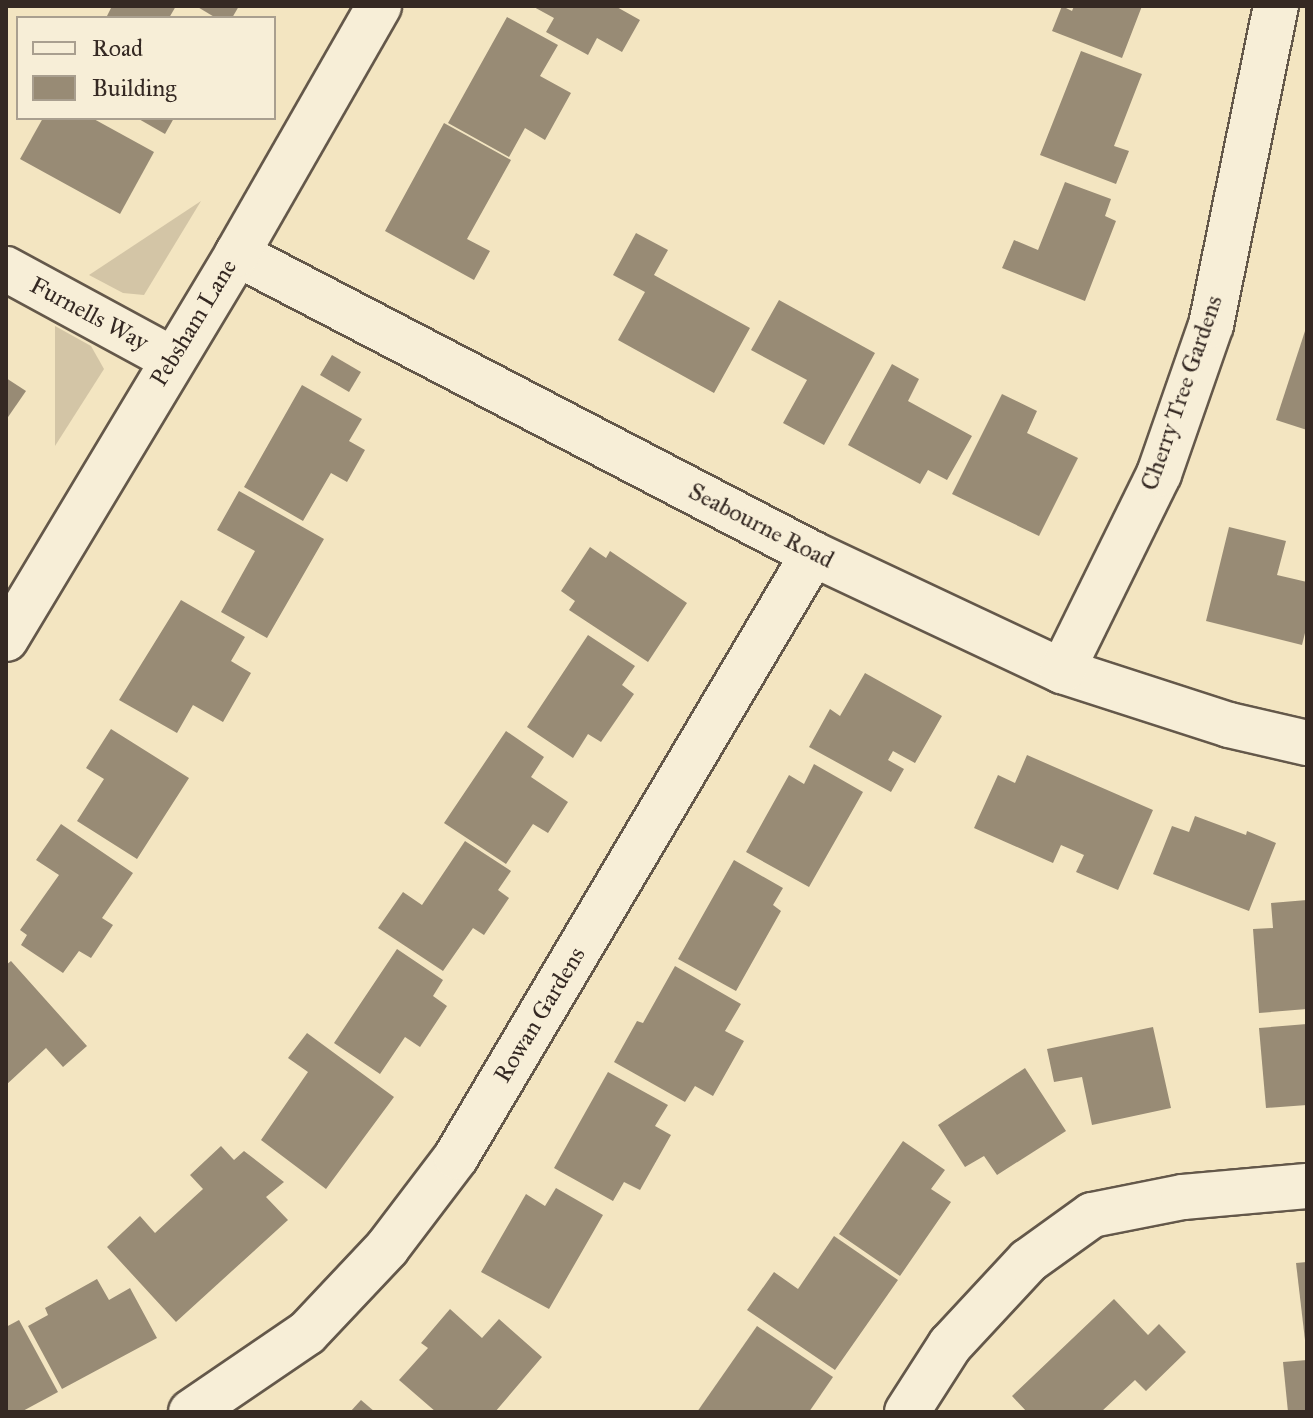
<!DOCTYPE html>
<style>
body{margin:0}
#map{position:relative;width:1313px;height:1418px;overflow:hidden;background:#f3e5c1;font-family:"IM FELL Great Primer",serif}
div>[style]{position:absolute}
.green>*{inset:0;background:#d3c5a6}
.building>*{inset:0;background:#988b75}
.roads{filter:drop-shadow(2px 0 #64584a) drop-shadow(-2px 0 #64584a) drop-shadow(0 2px #64584a) drop-shadow(0 -2px #64584a)}
.minor>*{height:44px;margin:-22px;padding:0 22px;transform-origin:22px;border-radius:22px;background:#f7eed7}
span{translate:-50% -50%;white-space:nowrap;text-align:center;line-height:1.15;-webkit-text-stroke:6px #f7eed7;paint-order:stroke}
.street-label{font-size:24px;color:#352923}
.frame{position:absolute;inset:0;border:8px solid #352923;pointer-events:none}
.legend{position:absolute;left:16px;top:16px;width:260px;height:104px;box-sizing:border-box;background:#f7eed7;border:2px solid #a99f8f;margin:0;padding:10px 14px;list-style:none;font-size:24px;color:#352923}
.legend li{display:flex;align-items:center;gap:16px;height:40px}
.legend b{width:40px;border:2px solid #a99f8f}
</style>
<div id="map">
<div class="green">
<i style="clip-path:polygon(201px 201px,144px 295px,123px 293px,89px 275px)"></i>
<i style="clip-path:polygon(55px 326px,91px 346px,104px 369px,55px 446px)"></i>
</div>
<div class="building">
<i style="clip-path:polygon(112px 6px,176px 6px,169px 18px,106px 18px)"></i>
<i style="clip-path:polygon(196px 6px,239px 6px,232px 18px,216px 18px)"></i>
<i style="clip-path:polygon(532px 6px,615px 6px,640px 20px,622px 52px,597px 38px,588px 55px,546px 32px,554px 18px)"></i>
<i style="clip-path:polygon(1062px 6px,1072px 11px,1074px 6px,1142px 6px,1122px 58px,1052px 31px)"></i>
<i style="clip-path:polygon(507px 17px,558px 45px,540px 76px,571px 93px,545px 140px,525px 128px,509px 157px,448px 123px)"></i>
<i style="clip-path:polygon(1081px 51px,1142px 74px,1114px 146px,1129px 151px,1116px 184px,1040px 155px)"></i>
<i style="clip-path:polygon(43px 118px,92px 118px,154px 152px,120px 214px,20px 159px)"></i>
<i style="clip-path:polygon(137px 118px,174px 118px,165px 134px)"></i>
<i style="clip-path:polygon(444px 123px,511px 160px,467px 239px,490px 251px,474px 280px,385px 231px)"></i>
<i style="clip-path:polygon(1065px 182px,1111px 199px,1105px 216px,1116px 221px,1085px 301px,1002px 268px,1014px 240px,1038px 250px)"></i>
<i style="clip-path:polygon(636px 233px,668px 250px,654px 275px,750px 328px,714px 393px,618px 340px,645px 292px,613px 275px)"></i>
<i style="clip-path:polygon(779px 300px,875px 353px,824px 445px,783px 423px,807px 380px,751px 350px)"></i>
<i style="clip-path:polygon(1305px 331px,1307px 332px,1307px 430px,1276px 420px)"></i>
<i style="clip-path:polygon(332px 355px,361px 372px,349px 392px,320px 375px)"></i>
<i style="clip-path:polygon(892px 364px,919px 379px,908px 401px,972px 436px,947px 480px,928px 470px,920px 484px,848px 445px)"></i>
<i style="clip-path:polygon(6px 378px,26px 391px,6px 420px)"></i>
<i style="clip-path:polygon(302px 385px,362px 419px,349px 441px,365px 450px,347px 482px,331px 473px,303px 521px,244px 487px)"></i>
<i style="clip-path:polygon(1002px 394px,1037px 411px,1027px 433px,1078px 458px,1039px 536px,952px 494px)"></i>
<i style="clip-path:polygon(239px 491px,324px 539px,267px 638px,221px 612px,255px 551px,217px 530px)"></i>
<i style="clip-path:polygon(1229px 527px,1286px 541px,1277px 575px,1307px 582px,1307px 625px,1302px 645px,1206px 621px)"></i>
<i style="clip-path:polygon(590px 547px,606px 558px,610px 551px,687px 603px,648px 662px,569px 610px,575px 601px,561px 591px)"></i>
<i style="clip-path:polygon(181px 600px,245px 637px,231px 661px,251px 673px,223px 722px,193px 705px,177px 733px,119px 700px)"></i>
<i style="clip-path:polygon(588px 635px,635px 666px,622px 685px,634px 694px,601px 742px,588px 734px,573px 758px,527px 727px)"></i>
<i style="clip-path:polygon(865px 673px,942px 716px,915px 763px,893px 751px,888px 760px,904px 769px,891px 792px,809px 747px,830px 709px,840px 716px)"></i>
<i style="clip-path:polygon(111px 729px,189px 778px,137px 859px,77px 821px,104px 779px,86px 768px)"></i>
<i style="clip-path:polygon(506px 731px,544px 757px,531px 777px,568px 802px,548px 833px,533px 824px,506px 864px,444px 823px)"></i>
<i style="clip-path:polygon(1027px 755px,1153px 810px,1118px 890px,1076px 872px,1084px 855px,1061px 845px,1053px 863px,974px 828px,998px 775px,1015px 783px)"></i>
<i style="clip-path:polygon(814px 764px,863px 792px,809px 887px,746px 852px,789px 775px,804px 784px)"></i>
<i style="clip-path:polygon(1195px 816px,1246px 835px,1247px 831px,1276px 843px,1249px 911px,1153px 874px,1172px 826px,1189px 832px)"></i>
<i style="clip-path:polygon(61px 824px,133px 873px,102px 918px,113px 925px,91px 958px,79px 951px,63px 973px,21px 945px,27px 935px,20px 930px,59px 875px,36px 860px)"></i>
<i style="clip-path:polygon(465px 841px,511px 871px,498px 890px,509px 898px,484px 935px,473px 928px,443px 971px,378px 928px,403px 892px,422px 905px)"></i>
<i style="clip-path:polygon(734px 860px,783px 888px,773px 905px,781px 911px,736px 991px,678px 959px)"></i>
<i style="clip-path:polygon(1307px 900px,1307px 1009px,1259px 1013px,1253px 929px,1273px 928px,1271px 903px)"></i>
<i style="clip-path:polygon(397px 949px,443px 980px,433px 996px,447px 1006px,420px 1047px,405px 1037px,380px 1074px,334px 1043px)"></i>
<i style="clip-path:polygon(11px 961px,87px 1046px,63px 1067px,46px 1048px,6px 1085px,6px 965px)"></i>
<i style="clip-path:polygon(675px 966px,741px 1004px,725px 1031px,744px 1041px,713px 1096px,695px 1086px,685px 1102px,614px 1062px,637px 1021px,643px 1023px)"></i>
<i style="clip-path:polygon(1307px 1024px,1307px 1105px,1266px 1108px,1259px 1028px)"></i>
<i style="clip-path:polygon(1153px 1027px,1171px 1108px,1092px 1125px,1082px 1077px,1054px 1082px,1047px 1049px)"></i>
<i style="clip-path:polygon(307px 1033px,394px 1097px,326px 1189px,261px 1140px,308px 1072px,288px 1058px)"></i>
<i style="clip-path:polygon(1025px 1068px,1066px 1131px,997px 1175px,984px 1156px,965px 1167px,938px 1125px)"></i>
<i style="clip-path:polygon(608px 1072px,668px 1105px,655px 1126px,671px 1135px,640px 1190px,624px 1182px,613px 1201px,554px 1168px)"></i>
<i style="clip-path:polygon(903px 1141px,945px 1170px,931px 1189px,951px 1202px,900px 1276px,839px 1234px)"></i>
<i style="clip-path:polygon(221px 1146px,234px 1160px,244px 1151px,284px 1182px,266px 1197px,288px 1220px,176px 1322px,107px 1247px,140px 1216px,155px 1233px,203px 1189px,190px 1175px)"></i>
<i style="clip-path:polygon(556px 1188px,603px 1215px,549px 1309px,481px 1272px,526px 1194px,545px 1206px)"></i>
<i style="clip-path:polygon(834px 1236px,898px 1280px,835px 1370px,747px 1310px,774px 1272px,798px 1289px)"></i>
<i style="clip-path:polygon(1307px 1262px,1307px 1340px,1305px 1340px,1296px 1263px)"></i>
<i style="clip-path:polygon(97px 1279px,109px 1300px,130px 1288px,157px 1338px,62px 1389px,28px 1326px,48px 1315px,45px 1308px)"></i>
<i style="clip-path:polygon(1114px 1299px,1148px 1335px,1159px 1324px,1186px 1352px,1146px 1391px,1135px 1380px,1101px 1412px,1027px 1412px,1012px 1396px)"></i>
<i style="clip-path:polygon(450px 1309px,482px 1338px,499px 1319px,542px 1357px,495px 1412px,436px 1412px,399px 1380px,428px 1348px,421px 1343px)"></i>
<i style="clip-path:polygon(19px 1320px,58px 1392px,21px 1412px,6px 1412px,6px 1327px)"></i>
<i style="clip-path:polygon(757px 1326px,833px 1377px,809px 1412px,697px 1412px)"></i>
<i style="clip-path:polygon(1307px 1360px,1307px 1412px,1288px 1412px,1283px 1362px)"></i>
<i style="clip-path:polygon(361px 1400px,375px 1412px,350px 1412px)"></i>
</div>
<div class="roads">
<div class="minor">
<i style="left:237px;top:254px;width:649px;rotate:27.51deg"></i>
<i style="left:813px;top:554px;width:275px;rotate:25.2deg"></i>
<i style="left:1062px;top:671px;width:176px;rotate:17.9deg"></i>
<i style="left:1229px;top:725px;width:80px;rotate:13deg"></i>
<i style="left:6px;top:269px;width:189px;rotate:28.5deg"></i>
<i style="left:6px;top:639px;width:449px;rotate:-59deg"></i>
<i style="left:237px;top:254px;width:286px;rotate:-60.2deg"></i>
<i style="left:1062px;top:671px;width:220px;rotate:-63.8deg"></i>
<i style="left:1159px;top:474px;width:158px;rotate:-70.8deg"></i>
<i style="left:1211px;top:325px;width:326px;rotate:-78.5deg"></i>
<i style="left:191px;top:1412px;width:140px;rotate:-34.3deg"></i>
<i style="left:307px;top:1333px;width:117px;rotate:-46.7deg"></i>
<i style="left:387px;top:1248px;width:114px;rotate:-52.8deg"></i>
<i style="left:456px;top:1157px;width:701px;rotate:-59.37deg"></i>
<i style="left:907px;top:1412px;width:80px;rotate:-57.3deg"></i>
<i style="left:950px;top:1345px;width:115px;rotate:-47.1deg"></i>
<i style="left:1028px;top:1261px;width:79px;rotate:-35.7deg"></i>
<i style="left:1092px;top:1215px;width:93px;rotate:-11.2deg"></i>
<i style="left:1183px;top:1197px;width:124px;rotate:-5.1deg"></i>
</div>
</div>
<div class="street-label">
<span style="left:89px;top:314px;rotate:28deg">Furnells Way</span>
<span style="left:194px;top:323px;rotate:-59deg">Pebsham Lane</span>
<span style="left:1182px;top:393px;rotate:-71deg">Cherry Tree Gardens</span>
<span style="left:761px;top:526px;rotate:27deg">Seabourne Road</span>
<span style="left:540px;top:1015px;rotate:-59deg">Rowan Gardens</span>
</div>
<div class="frame"></div>
<ul class="legend">
<li><b style="height:10px;background:#f7eed7"></b>Road</li>
<li><b style="height:22px;background:#988b75"></b>Building</li>
</ul>
</div>
